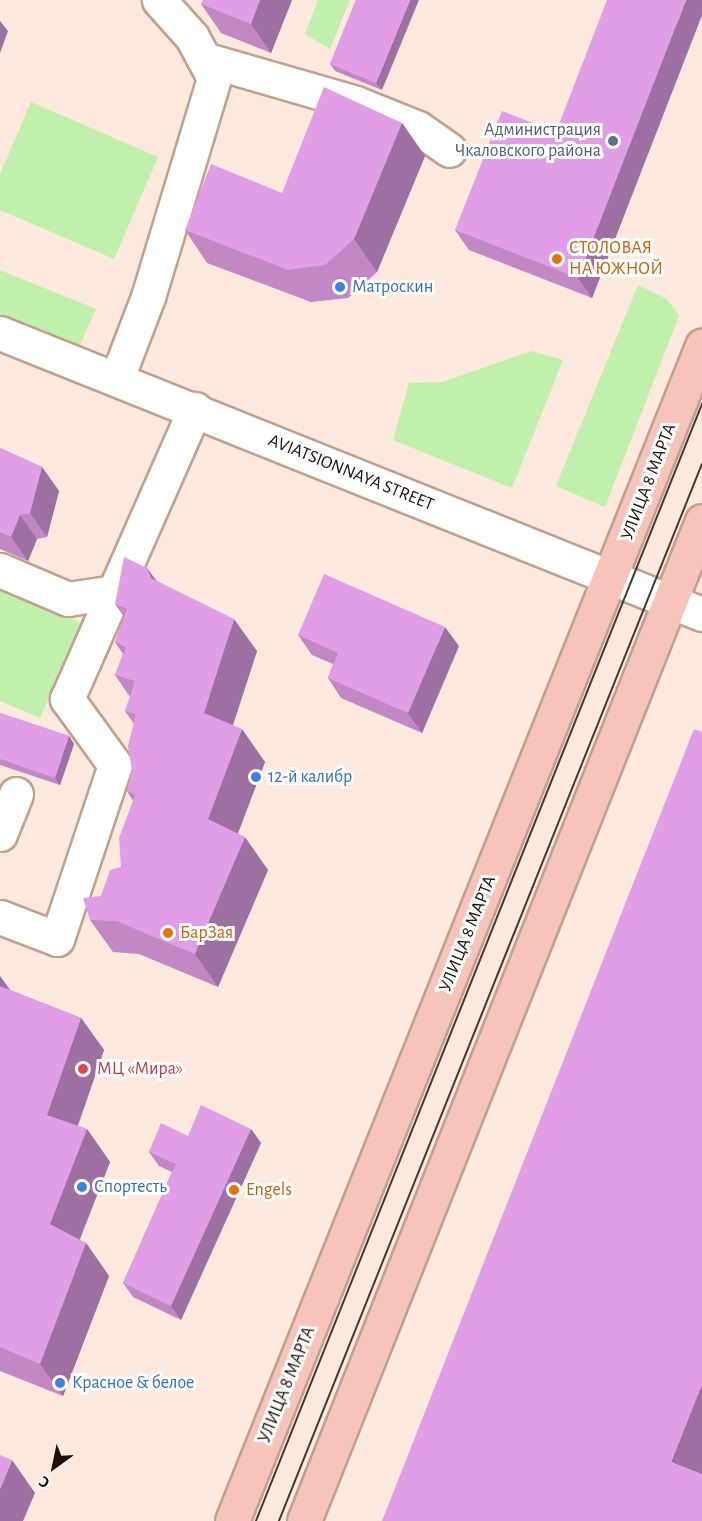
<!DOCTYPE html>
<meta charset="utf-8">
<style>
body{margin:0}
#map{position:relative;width:702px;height:1521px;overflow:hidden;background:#fde9dd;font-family:"Alegreya Sans",sans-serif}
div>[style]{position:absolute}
.green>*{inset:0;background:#c1f0ac}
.roads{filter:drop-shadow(2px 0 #c0a18f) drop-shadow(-2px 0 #c0a18f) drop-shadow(0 2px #c0a18f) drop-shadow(0 -2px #c0a18f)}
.minor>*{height:33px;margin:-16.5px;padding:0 16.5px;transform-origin:16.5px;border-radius:16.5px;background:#fff}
.major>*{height:33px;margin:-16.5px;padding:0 16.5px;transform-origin:16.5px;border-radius:16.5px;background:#f6c4ba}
.tram>*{height:1.5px;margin:-0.75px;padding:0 0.75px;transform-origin:0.75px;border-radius:0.75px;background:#463931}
.wall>*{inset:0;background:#c288c6}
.shaded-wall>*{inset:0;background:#9e6fa1}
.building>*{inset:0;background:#e19ee6}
.dots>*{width:16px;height:16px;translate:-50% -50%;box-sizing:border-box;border:3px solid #fff;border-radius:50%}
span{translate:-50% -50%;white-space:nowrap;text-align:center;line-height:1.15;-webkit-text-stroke:6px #fff;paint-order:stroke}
.service-label{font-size:18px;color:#4e5e75}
.right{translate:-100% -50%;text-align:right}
.food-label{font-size:18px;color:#c56008}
.left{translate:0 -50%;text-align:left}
.shop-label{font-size:18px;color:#366cbe}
.street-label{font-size:18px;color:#1a0f08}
.health-label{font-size:18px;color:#be3a42}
.north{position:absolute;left:24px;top:1437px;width:60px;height:60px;-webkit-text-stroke:4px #fff;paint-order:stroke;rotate:213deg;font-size:16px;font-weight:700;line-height:24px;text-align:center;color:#1a0f08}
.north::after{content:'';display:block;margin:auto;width:21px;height:27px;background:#1a0f08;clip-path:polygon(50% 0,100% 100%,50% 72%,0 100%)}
</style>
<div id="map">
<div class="green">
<i style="clip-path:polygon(318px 0,350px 0,330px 49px,305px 34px)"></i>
<i style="clip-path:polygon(31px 102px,158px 157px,114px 259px,0 210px,0 174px)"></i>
<i style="clip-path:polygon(0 270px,96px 309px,79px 347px,0 315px)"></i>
<i style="clip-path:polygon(638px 285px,667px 299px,679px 316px,605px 507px,556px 486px)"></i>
<i style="clip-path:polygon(532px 351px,563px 360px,512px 488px,393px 440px,409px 383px,442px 382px)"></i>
<i style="clip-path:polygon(0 588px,81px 623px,40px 718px,0 701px)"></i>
</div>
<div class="roads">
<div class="minor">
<i style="left:204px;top:59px;width:158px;rotate:16.1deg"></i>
<i style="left:356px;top:103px;width:67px;rotate:22deg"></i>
<i style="left:418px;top:128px;width:38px;rotate:35deg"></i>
<i style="left:0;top:333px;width:756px;rotate:21.82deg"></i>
<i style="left:117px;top:378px;width:87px;rotate:-69.1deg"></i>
<i style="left:148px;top:297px;width:229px;rotate:-73.2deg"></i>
<i style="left:214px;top:78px;width:47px;rotate:-118.2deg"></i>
<i style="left:192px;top:37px;width:50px;rotate:-131.7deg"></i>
<i style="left:0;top:570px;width:74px;rotate:23.1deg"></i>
<i style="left:68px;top:599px;width:46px;rotate:-8.8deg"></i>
<i style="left:0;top:834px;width:43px;rotate:-68.2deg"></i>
<i style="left:0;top:917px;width:61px;rotate:21.1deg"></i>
<i style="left:57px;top:939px;width:183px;rotate:-71.6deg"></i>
<i style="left:115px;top:765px;width:82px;rotate:-126deg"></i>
<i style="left:67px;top:699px;width:317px;rotate:-66.2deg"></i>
</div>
<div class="major">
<i style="left:232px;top:1521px;width:1266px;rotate:-68.2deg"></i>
<i style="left:304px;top:1521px;width:1076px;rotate:-68.3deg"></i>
</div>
</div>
<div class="tram">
<i style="left:256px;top:1521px;width:1203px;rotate:-68.23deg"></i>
<i style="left:279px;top:1521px;width:1138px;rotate:-68.19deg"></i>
</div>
<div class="wall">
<i style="clip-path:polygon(292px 0,271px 53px,221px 33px,201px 4px)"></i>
<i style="clip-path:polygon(356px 0,382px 90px,335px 71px,330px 64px)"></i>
<i style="clip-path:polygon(702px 0,702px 15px,592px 298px,469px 250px,455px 230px,556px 132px)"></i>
<i style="clip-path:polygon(402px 123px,425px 156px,377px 272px,348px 298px,311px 302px,207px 263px,185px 230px,282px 193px)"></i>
<i style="clip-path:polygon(0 448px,42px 467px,59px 491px,47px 537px,37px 539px,28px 561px,0 549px)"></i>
<i style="clip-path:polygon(147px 568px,156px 580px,257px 651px,233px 725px,265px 762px,237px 834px,268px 870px,218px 987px,139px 954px,113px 952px,90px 920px,101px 896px,121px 867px,133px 801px,127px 791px,132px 771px,134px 724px,125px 711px,130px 697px,115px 675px,123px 654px,115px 642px,124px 617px,115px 604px)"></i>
<i style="clip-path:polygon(298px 635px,459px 646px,422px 733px,341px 698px,328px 678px,333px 664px,312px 655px)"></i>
<i style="clip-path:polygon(0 713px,69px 736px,74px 744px,60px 785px,0 765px)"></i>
<i style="clip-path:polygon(0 976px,10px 990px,81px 1018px,104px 1050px,78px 1126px,87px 1129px,110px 1162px,79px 1240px,86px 1243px,109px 1276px,63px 1396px,0 1371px)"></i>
<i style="clip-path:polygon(251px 1129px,261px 1143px,181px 1320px,133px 1297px,123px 1283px,172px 1172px,159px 1166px,149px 1152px,188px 1136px)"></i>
</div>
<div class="shaded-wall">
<i style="clip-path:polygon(260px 0,292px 0,271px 53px,251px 24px)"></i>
<i style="clip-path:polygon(410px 0,419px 0,382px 90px,376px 83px)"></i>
<i style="clip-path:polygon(686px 0,702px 0,702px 15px,592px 298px,578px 278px)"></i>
<i style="clip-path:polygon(0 21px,8px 31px,0 53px)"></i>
<i style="clip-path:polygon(402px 123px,425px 156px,377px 272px,354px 239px)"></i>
<i style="clip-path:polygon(42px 467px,59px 491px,47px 537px,30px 513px)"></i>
<i style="clip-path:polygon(20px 515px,37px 539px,28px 561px,11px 537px)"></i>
<i style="clip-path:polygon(147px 568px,170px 601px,151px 578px)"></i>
<i style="clip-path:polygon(234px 619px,257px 651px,226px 746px,204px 713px)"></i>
<i style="clip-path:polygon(445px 627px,459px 646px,422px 733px,408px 713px)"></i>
<i style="clip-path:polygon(242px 729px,265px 762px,231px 852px,208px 819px)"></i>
<i style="clip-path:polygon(69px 736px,74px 744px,60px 785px,55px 778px)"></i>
<i style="clip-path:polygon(245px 837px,268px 870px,218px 987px,195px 954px)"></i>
<i style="clip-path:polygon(0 976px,22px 1007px,0 987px)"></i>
<i style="clip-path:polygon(81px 1018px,104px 1050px,70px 1147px,47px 1115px)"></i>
<i style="clip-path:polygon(87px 1129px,110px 1162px,73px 1257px,50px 1224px)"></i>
<i style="clip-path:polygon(251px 1129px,261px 1143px,181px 1320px,171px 1306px)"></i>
<i style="clip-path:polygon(86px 1243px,109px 1276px,63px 1396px,40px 1364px)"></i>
<i style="clip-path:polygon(702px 1384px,702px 1475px,671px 1462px)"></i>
<i style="clip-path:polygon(12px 1460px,35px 1493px,23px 1521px,0 1521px,0 1489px)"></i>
</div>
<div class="building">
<i style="clip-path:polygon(203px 0,260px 0,251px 24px,201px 4px)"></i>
<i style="clip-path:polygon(356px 0,410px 0,376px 83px,330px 64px)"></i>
<i style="clip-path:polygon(607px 0,686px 0,578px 278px,455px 230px,502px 111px,556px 132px)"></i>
<i style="clip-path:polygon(324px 87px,402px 123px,354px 239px,325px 265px,288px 270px,185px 230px,211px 164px,282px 193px)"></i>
<i style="clip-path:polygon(0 448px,42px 467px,30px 513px,20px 515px,11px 537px,0 532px)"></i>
<i style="clip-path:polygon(124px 557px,147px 568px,151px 578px,234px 619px,204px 713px,242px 729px,208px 819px,245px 837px,195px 954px,116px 921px,90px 920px,83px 898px,101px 896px,110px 870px,121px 867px,119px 838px,135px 795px,127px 791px,132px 771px,128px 746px,136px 714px,125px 711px,135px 681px,115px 675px,126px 647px,115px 642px,127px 609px,115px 604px)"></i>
<i style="clip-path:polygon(324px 574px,445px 627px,408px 713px,328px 678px,338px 653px,298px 635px)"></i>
<i style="clip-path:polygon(0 713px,69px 736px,55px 778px,0 759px)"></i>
<i style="clip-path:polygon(694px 729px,702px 732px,702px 1384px,671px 1462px,702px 1474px,702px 1521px,382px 1521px)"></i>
<i style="clip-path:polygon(0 986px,81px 1018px,47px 1115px,87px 1129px,50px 1224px,86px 1243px,40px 1364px,0 1347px)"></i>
<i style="clip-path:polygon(201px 1105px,251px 1129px,171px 1306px,123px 1283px,176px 1164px,149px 1152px,161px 1123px,188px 1136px)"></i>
<i style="clip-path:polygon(0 1455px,12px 1460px,0 1489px)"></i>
</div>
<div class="dots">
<i style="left:613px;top:141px;background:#5c6f8a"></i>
<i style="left:557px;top:259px;background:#e8710a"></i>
<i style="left:340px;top:287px;background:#3f7fe0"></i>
<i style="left:256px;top:777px;background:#3f7fe0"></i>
<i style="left:168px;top:933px;background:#e8710a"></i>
<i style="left:83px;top:1069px;background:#e0444e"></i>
<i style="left:82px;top:1187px;background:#3f7fe0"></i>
<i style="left:234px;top:1190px;background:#e8710a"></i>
<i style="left:60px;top:1383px;background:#3f7fe0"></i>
</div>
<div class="service-label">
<span class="right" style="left:601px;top:141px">Администрация<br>Чкаловского района</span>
</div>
<div class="food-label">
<span class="left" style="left:569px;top:259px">СТОЛОВАЯ<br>НА ЮЖНОЙ</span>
<span class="left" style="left:180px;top:933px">БарЗая</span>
<span class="left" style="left:246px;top:1190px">Engels</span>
</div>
<div class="shop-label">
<span class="left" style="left:352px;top:287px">Матроскин</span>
<span class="left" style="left:268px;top:777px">12-й калибр</span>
<span class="left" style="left:94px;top:1187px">Спортесть</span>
<span class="left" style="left:72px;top:1383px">Красное &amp; белое</span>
</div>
<div class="street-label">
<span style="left:351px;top:473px;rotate:22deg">AVIATSIONNAYA STREET</span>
<span style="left:649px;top:482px;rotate:-69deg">УЛИЦА 8 МАРТА</span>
<span style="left:468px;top:934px;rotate:-68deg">УЛИЦА 8 МАРТА</span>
<span style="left:287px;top:1385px;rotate:-68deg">УЛИЦА 8 МАРТА</span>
</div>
<div class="health-label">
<span class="left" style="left:97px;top:1069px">МЦ «Мира»</span>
</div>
<div class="north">С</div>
</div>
